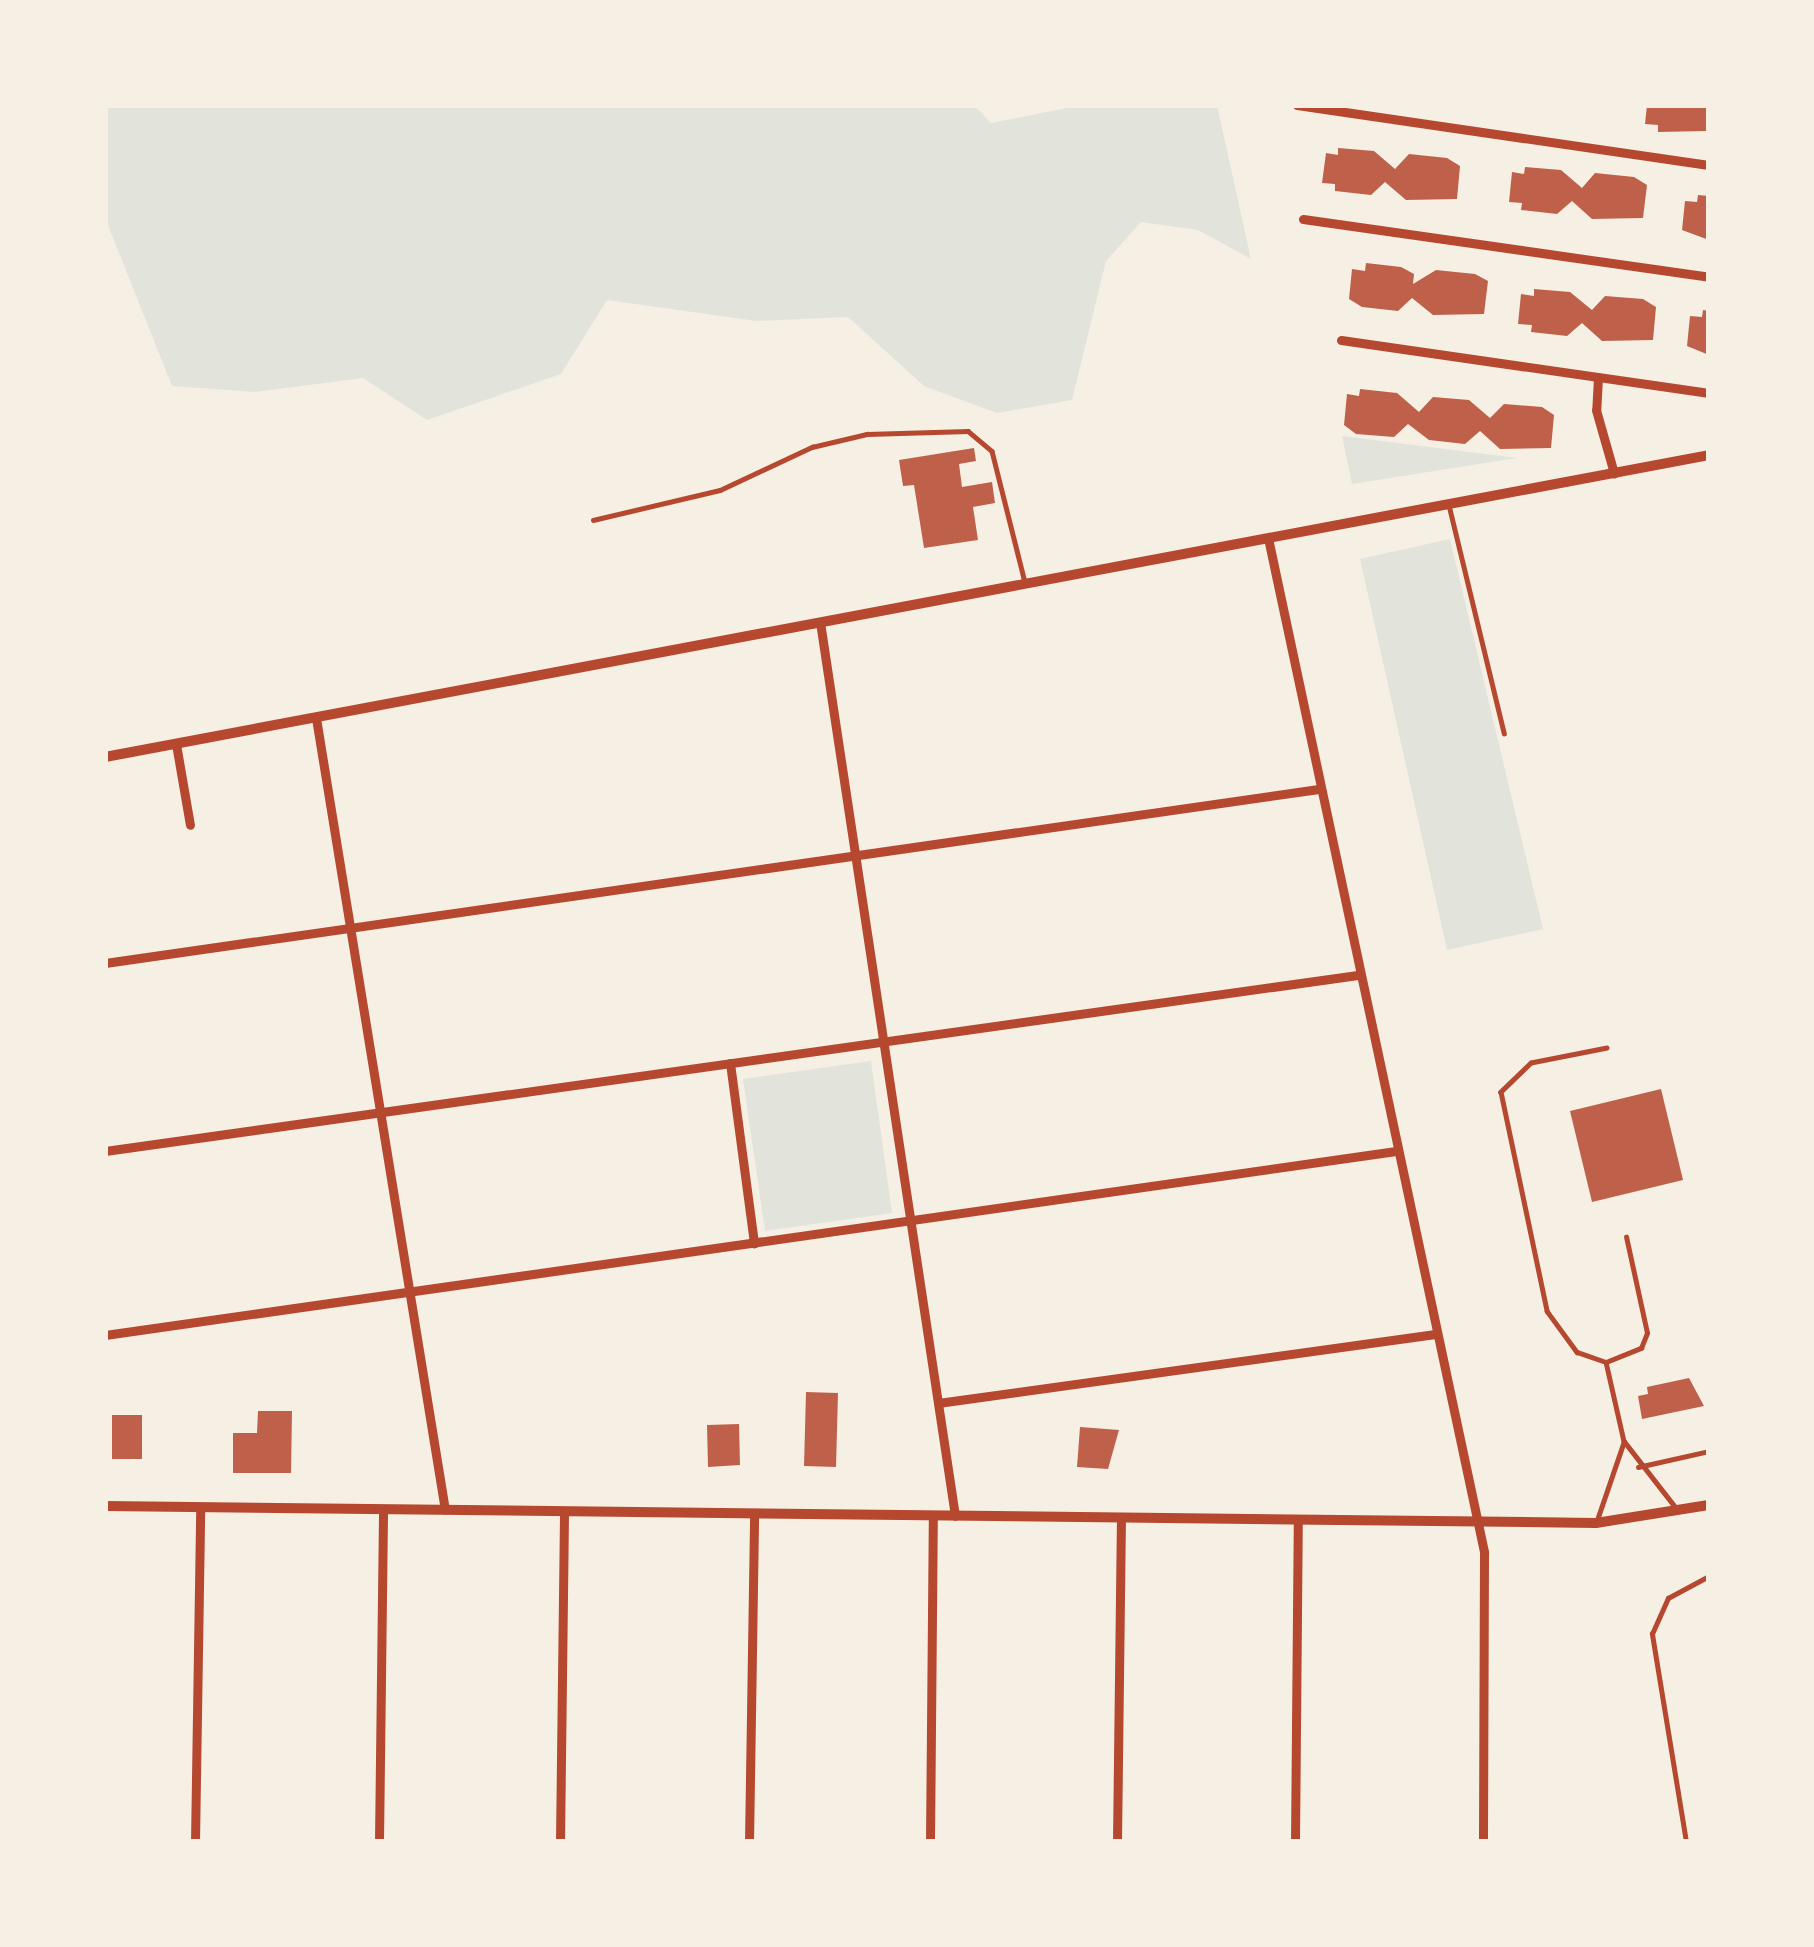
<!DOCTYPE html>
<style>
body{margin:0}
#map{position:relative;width:1814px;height:1947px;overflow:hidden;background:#f6efe4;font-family:"IBM Plex Serif",serif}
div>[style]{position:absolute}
.green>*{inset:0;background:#e2e4dc}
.building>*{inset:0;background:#bf614a}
.service>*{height:4.5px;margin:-2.25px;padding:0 2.25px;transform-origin:2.25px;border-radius:2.25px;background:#b5482f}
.minor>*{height:9px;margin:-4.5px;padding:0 4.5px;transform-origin:4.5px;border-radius:4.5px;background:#b5482f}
.tertiary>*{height:10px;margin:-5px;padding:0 5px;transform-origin:5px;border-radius:5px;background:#b5482f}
span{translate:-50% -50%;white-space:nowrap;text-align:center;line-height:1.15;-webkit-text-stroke:9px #f6efe4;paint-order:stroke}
.frame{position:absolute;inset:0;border:108px solid #f6efe4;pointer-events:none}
</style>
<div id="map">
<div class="green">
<i style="clip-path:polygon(105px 105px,974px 105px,991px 123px,1083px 105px,1217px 105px,1251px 259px,1198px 230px,1141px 222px,1106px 261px,1072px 400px,997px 413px,924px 386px,848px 317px,756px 321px,607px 300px,561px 374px,427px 420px,363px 378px,255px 392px,172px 386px,105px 218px)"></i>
<i style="clip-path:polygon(1342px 436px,1517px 458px,1352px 484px)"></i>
<i style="clip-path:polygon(1450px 539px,1543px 929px,1447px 950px,1360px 559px)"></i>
<i style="clip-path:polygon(871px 1061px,892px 1213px,765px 1231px,743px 1079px)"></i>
</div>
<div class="building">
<i style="clip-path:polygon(1647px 105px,1709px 105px,1707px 131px,1658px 132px,1658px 125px,1645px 124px)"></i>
<i style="clip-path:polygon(1338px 148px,1374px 151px,1395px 169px,1409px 154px,1447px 158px,1460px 166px,1457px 199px,1406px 200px,1385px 182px,1371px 195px,1335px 191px,1335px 184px,1322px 183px,1326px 153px,1338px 155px)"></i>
<i style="clip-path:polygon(1525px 167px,1561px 170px,1582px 188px,1595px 173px,1634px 177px,1647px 185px,1643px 218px,1592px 219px,1572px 201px,1557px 214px,1521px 210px,1522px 203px,1509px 202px,1512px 172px,1524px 174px)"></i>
<i style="clip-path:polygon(1698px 195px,1709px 196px,1709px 240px,1682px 230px,1685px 201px,1697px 202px)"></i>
<i style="clip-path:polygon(1366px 263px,1401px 267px,1414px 274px,1413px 284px,1436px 270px,1475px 274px,1488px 281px,1484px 314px,1433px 315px,1412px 298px,1398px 311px,1362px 307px,1349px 299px,1352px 269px,1365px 271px)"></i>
<i style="clip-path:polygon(1534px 289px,1570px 292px,1592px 310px,1605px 296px,1643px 299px,1656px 307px,1653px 340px,1602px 341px,1582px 323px,1567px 336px,1531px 332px,1532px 325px,1518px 324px,1521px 294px,1534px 296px)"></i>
<i style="clip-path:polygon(1703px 310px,1709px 311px,1709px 355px,1687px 346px,1690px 316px,1702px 317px)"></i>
<i style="clip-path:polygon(1360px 389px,1397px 393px,1419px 412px,1433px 397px,1469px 400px,1490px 418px,1504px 404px,1542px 407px,1554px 415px,1551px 448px,1500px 449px,1480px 431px,1465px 444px,1429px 440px,1408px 424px,1394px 437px,1356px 434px,1344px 425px,1347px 394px,1359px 396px)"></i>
<i style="clip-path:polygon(974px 448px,976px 461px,959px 464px,962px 487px,992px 482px,995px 503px,973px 507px,978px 540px,924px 548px,914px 485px,903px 486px,899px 460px)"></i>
<i style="clip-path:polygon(1661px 1089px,1683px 1180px,1592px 1202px,1570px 1111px)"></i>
<i style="clip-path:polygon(1689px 1378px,1704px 1406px,1642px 1419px,1638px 1396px,1648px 1394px,1647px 1387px)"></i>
<i style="clip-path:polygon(806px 1392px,838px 1393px,836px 1467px,804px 1466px)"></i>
<i style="clip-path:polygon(258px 1411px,292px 1411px,291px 1473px,233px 1473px,233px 1433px,257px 1433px)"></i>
<i style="clip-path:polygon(112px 1415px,142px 1415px,142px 1459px,112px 1459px)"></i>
<i style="clip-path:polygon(739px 1424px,740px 1465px,708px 1467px,707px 1425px)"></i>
<i style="clip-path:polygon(1080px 1427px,1119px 1430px,1108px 1469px,1077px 1467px)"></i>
</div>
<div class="service">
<i style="left:1449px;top:505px;width:235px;rotate:76.4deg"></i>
<i style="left:593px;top:520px;width:130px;rotate:-13.3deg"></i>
<i style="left:720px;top:490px;width:102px;rotate:-25.1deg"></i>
<i style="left:812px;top:447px;width:57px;rotate:-13.3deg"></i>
<i style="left:867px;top:434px;width:101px;rotate:-1.7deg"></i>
<i style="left:968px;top:431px;width:31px;rotate:40deg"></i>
<i style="left:992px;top:451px;width:135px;rotate:75.9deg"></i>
<i style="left:1607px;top:1048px;width:77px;rotate:168.8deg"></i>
<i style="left:1531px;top:1063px;width:42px;rotate:136deg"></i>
<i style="left:1501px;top:1092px;width:224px;rotate:78.1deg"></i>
<i style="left:1547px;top:1311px;width:51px;rotate:53.8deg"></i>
<i style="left:1577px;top:1352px;width:31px;rotate:19deg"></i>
<i style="left:1606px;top:1362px;width:81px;rotate:77.2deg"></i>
<i style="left:1624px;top:1441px;width:86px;rotate:52.1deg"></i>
<i style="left:1606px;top:1362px;width:38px;rotate:-22deg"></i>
<i style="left:1641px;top:1348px;width:16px;rotate:-68deg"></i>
<i style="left:1647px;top:1333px;width:98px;rotate:-102.3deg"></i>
<i style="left:1638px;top:1467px;width:73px;rotate:-12.7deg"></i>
<i style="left:1597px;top:1520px;width:83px;rotate:-71.1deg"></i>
<i style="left:1686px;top:1842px;width:211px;rotate:-99.3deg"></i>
<i style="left:1652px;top:1634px;width:39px;rotate:-66deg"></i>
<i style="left:1668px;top:1598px;width:47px;rotate:-28.2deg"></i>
</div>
<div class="minor">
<i style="left:1297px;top:105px;width:416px;rotate:8.3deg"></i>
<i style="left:1303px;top:219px;width:410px;rotate:8.1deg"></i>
<i style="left:1341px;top:340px;width:372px;rotate:8.2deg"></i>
<i style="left:1598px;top:377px;width:33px;rotate:93deg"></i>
<i style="left:1596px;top:410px;width:66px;rotate:74.1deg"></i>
<i style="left:1268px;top:538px;width:1037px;rotate:77.97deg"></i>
<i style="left:1484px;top:1552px;width:290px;rotate:90.2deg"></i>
<i style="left:820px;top:622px;width:904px;rotate:81.41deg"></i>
<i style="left:316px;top:718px;width:802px;rotate:80.75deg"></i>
<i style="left:176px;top:744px;width:82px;rotate:80.2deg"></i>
<i style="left:105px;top:963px;width:1226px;rotate:-8.16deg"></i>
<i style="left:730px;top:1063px;width:182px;rotate:82.4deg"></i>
<i style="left:105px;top:1151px;width:1265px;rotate:-8deg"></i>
<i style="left:105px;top:1335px;width:1304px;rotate:-8.11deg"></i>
<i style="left:938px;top:1403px;width:502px;rotate:-7.9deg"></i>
<i style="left:195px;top:1842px;width:335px;rotate:-89.1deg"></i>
<i style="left:379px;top:1842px;width:333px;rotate:-89.3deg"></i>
<i style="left:560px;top:1842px;width:331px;rotate:-89.3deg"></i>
<i style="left:749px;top:1842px;width:329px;rotate:-89.1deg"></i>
<i style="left:930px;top:1842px;width:327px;rotate:-89.5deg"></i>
<i style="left:1117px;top:1842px;width:324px;rotate:-89.3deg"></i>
<i style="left:1295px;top:1842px;width:323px;rotate:-89.5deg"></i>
</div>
<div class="tertiary">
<i style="left:105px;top:757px;width:1632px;rotate:-10.66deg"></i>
<i style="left:105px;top:1506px;width:1491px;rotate:0.65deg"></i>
<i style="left:1596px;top:1523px;width:114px;rotate:-9.1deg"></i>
</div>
<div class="frame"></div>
</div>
